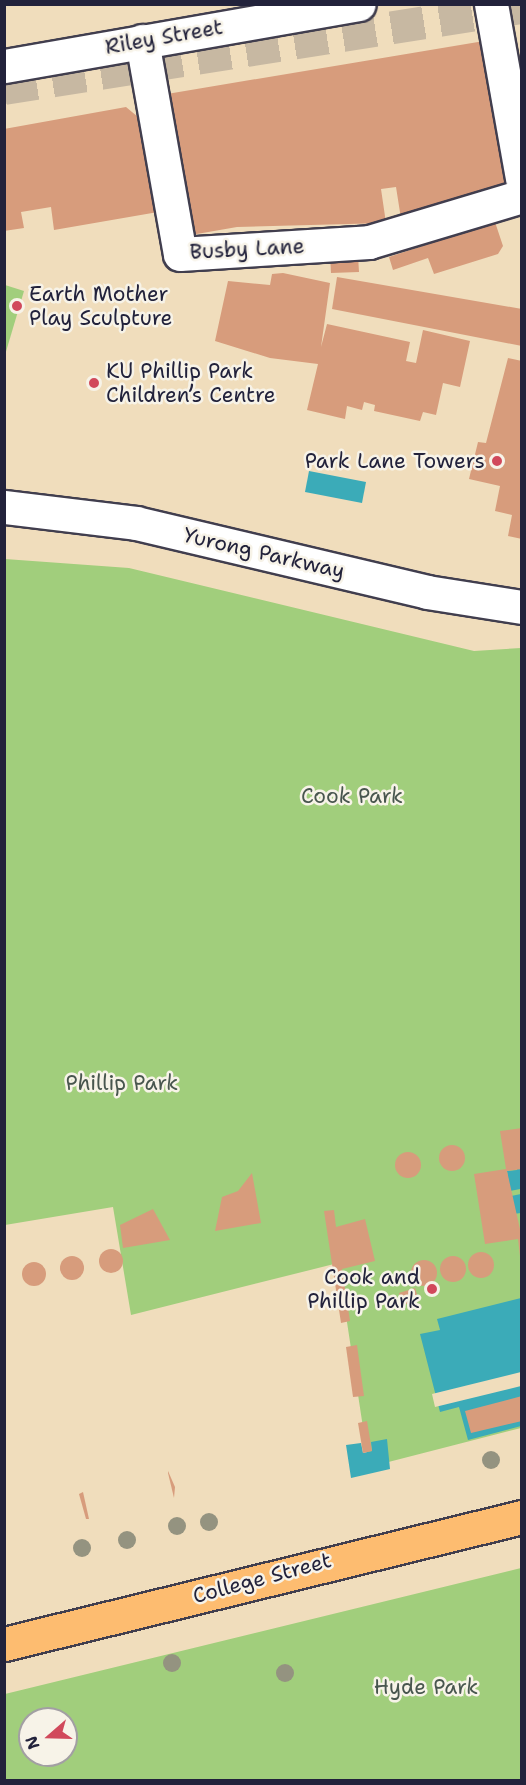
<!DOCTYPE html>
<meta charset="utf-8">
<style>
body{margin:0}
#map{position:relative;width:526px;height:1785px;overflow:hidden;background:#f0ddbc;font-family:"Shantell Sans",sans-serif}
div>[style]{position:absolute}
.green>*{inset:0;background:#a1ce7c}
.water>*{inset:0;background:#3babb8}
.pier>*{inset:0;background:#f0ddbc}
.building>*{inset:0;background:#d79c7c}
.round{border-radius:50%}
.highway-tunnel>*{height:33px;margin-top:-16.5px;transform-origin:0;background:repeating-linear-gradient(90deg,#c7b8a2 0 33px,transparent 0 49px)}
.roads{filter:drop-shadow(2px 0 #413e4e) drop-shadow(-2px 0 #413e4e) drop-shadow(0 2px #413e4e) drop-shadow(0 -2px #413e4e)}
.minor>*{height:33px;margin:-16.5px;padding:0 16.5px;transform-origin:16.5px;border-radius:16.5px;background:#fff}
.major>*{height:33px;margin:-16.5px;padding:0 16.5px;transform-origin:16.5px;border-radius:16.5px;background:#fdbc70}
.trees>*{width:18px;height:18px;margin:-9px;border-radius:50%;background:#949380}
.dots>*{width:16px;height:16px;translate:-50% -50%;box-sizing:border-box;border:3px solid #f7f3e8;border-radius:50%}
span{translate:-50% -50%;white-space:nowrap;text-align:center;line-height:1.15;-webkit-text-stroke:5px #f7f3e8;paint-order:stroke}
.street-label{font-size:21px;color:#22223b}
.poi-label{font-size:21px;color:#22223b}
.left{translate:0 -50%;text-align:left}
.right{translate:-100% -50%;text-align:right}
.park-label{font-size:21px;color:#48564e}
.frame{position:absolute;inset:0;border:6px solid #22223b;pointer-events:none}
.north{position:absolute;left:18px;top:1707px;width:60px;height:60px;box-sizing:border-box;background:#f7f3e8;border:2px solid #a29fa3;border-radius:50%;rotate:250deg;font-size:16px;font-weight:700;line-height:24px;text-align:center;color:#22223b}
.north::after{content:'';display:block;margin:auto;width:21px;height:27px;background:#d1495b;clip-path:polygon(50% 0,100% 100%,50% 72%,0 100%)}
</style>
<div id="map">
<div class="green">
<i style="clip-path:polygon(5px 285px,24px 291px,5px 355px,4px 285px)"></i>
<i style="clip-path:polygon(5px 559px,129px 568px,474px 651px,521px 648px,521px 1428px,369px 1467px,338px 1263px,131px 1315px,113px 1207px,5px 1225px)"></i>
<i style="clip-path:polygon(evenodd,521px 1568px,521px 1780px,5px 1780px,5px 1694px,521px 1568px,30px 1719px,66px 1719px,66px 1755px,30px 1755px,30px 1719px)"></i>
</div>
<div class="water">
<i style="clip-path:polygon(309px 471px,366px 482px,362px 503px,305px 492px)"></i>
<i style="clip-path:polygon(516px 1160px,521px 1160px,521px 1213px,513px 1214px,511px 1196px,521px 1194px,520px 1189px,510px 1191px,507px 1171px,517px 1170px)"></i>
<i style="clip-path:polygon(521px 1298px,521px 1426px,468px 1440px,459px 1407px,440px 1412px,420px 1334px,440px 1330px,437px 1319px)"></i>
<i style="clip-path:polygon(387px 1439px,390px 1469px,351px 1478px,346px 1445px,361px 1443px,363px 1453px,372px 1451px,371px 1442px)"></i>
</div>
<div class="pier">
<i style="clip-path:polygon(521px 1372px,521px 1386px,435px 1407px,432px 1394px)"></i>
</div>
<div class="building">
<i style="clip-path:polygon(490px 40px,512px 185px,402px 225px,396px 187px,381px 189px,386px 223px,237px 227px,191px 235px,167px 94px)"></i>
<i style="clip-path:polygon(126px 107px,144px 122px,158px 212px,54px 230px,51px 207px,21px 212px,24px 228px,4px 231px,4px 129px)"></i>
<i style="clip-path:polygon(495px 222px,503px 246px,498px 254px,434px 274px,428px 258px,393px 270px,389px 257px)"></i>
<i style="clip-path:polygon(330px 255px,358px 255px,359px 272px,331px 273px)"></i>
<i style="clip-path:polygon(283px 273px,330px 283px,321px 347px,327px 324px,410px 342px,406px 361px,416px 363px,423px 330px,470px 341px,460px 387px,443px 383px,436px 415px,423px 412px,420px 421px,374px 411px,375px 405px,364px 402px,362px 410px,347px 406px,345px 419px,307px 410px,318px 364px,270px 358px,215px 341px,228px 281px,270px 285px,272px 274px)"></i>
<i style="clip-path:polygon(337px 277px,522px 309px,522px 346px,332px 309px)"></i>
<i style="clip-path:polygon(508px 358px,522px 361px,522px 539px,508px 536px,512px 515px,495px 511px,500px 486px,469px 479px,478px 442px,486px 443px)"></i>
<i style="clip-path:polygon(522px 1128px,522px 1169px,507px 1171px,522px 1238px,520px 1256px,518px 1239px,485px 1244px,474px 1174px,506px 1169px,500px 1131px)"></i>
<i class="round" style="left:439px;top:1145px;width:26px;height:26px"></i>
<i class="round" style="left:395px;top:1152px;width:26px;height:26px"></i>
<i style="clip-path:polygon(252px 1173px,261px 1223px,215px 1231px,222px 1197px,238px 1191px)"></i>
<i style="clip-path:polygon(153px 1209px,170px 1240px,123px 1248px,120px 1225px)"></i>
<i style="clip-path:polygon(334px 1210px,336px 1227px,365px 1219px,375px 1261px,342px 1269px,350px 1321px,341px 1323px,324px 1211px)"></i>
<i class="round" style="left:99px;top:1249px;width:24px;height:24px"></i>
<i class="round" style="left:468px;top:1252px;width:26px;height:26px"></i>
<i class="round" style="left:440px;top:1256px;width:26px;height:26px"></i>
<i class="round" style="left:60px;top:1256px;width:24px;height:24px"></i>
<i class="round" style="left:411px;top:1260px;width:26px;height:26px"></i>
<i class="round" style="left:22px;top:1262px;width:24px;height:24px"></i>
<i style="clip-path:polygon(415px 1288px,419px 1301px,402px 1305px,399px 1293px)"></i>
<i style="clip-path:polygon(357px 1345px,364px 1396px,353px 1397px,346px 1347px)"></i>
<i style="clip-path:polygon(522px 1396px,522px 1421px,471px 1433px,465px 1411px)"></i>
<i style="clip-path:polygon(367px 1421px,372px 1451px,363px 1453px,358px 1423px)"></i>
<i style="clip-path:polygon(168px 1471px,175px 1487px,174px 1498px,168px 1473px)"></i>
<i style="clip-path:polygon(79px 1494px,83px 1492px,89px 1519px,86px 1519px)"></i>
</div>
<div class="highway-tunnel">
<i style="left:4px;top:88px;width:524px;rotate:-8.89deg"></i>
</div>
<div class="roads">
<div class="minor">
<i style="left:491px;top:4px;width:177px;rotate:79.9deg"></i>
<i style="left:142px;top:41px;width:216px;rotate:79.9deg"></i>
<i style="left:180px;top:254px;width:189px;rotate:-3.6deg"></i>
<i style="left:369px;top:242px;width:160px;rotate:-16.7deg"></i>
<i style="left:4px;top:66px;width:360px;rotate:-9.9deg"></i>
<i style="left:4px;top:507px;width:133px;rotate:6.9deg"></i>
<i style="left:136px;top:523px;width:299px;rotate:13.3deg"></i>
<i style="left:427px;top:592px;width:96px;rotate:9deg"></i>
</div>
<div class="major">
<i style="left:4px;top:1644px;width:533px;rotate:-13.78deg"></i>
</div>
</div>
<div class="trees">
<i style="left:491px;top:1460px"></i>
<i style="left:209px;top:1522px"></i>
<i style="left:177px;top:1526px"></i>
<i style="left:127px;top:1540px"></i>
<i style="left:82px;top:1548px"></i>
<i style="left:172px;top:1663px"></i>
<i style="left:285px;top:1673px"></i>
</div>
<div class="dots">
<i style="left:17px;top:306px;background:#d1495b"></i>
<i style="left:94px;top:383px;background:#d1495b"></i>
<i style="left:497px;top:461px;background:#d1495b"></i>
<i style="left:432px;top:1289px;background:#d1495b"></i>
</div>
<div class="street-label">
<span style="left:164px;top:37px;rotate:-10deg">Riley Street</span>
<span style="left:247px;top:249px;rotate:-3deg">Busby Lane</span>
<span style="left:264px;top:553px;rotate:13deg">Yurong Parkway</span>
<span style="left:262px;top:1578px;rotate:-15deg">College Street</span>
</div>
<div class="poi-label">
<span class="left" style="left:29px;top:306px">Earth Mother<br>Play Sculpture</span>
<span class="left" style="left:106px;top:383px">KU Phillip Park<br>Children’s Centre</span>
<span class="right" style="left:485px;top:461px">Park Lane Towers</span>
<span class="right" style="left:420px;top:1289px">Cook and<br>Phillip Park</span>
</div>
<div class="park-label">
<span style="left:352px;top:796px">Cook Park</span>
<span style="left:122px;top:1083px">Phillip Park</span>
<span style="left:426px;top:1687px">Hyde Park</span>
</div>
<div class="frame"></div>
<div class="north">N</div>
</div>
